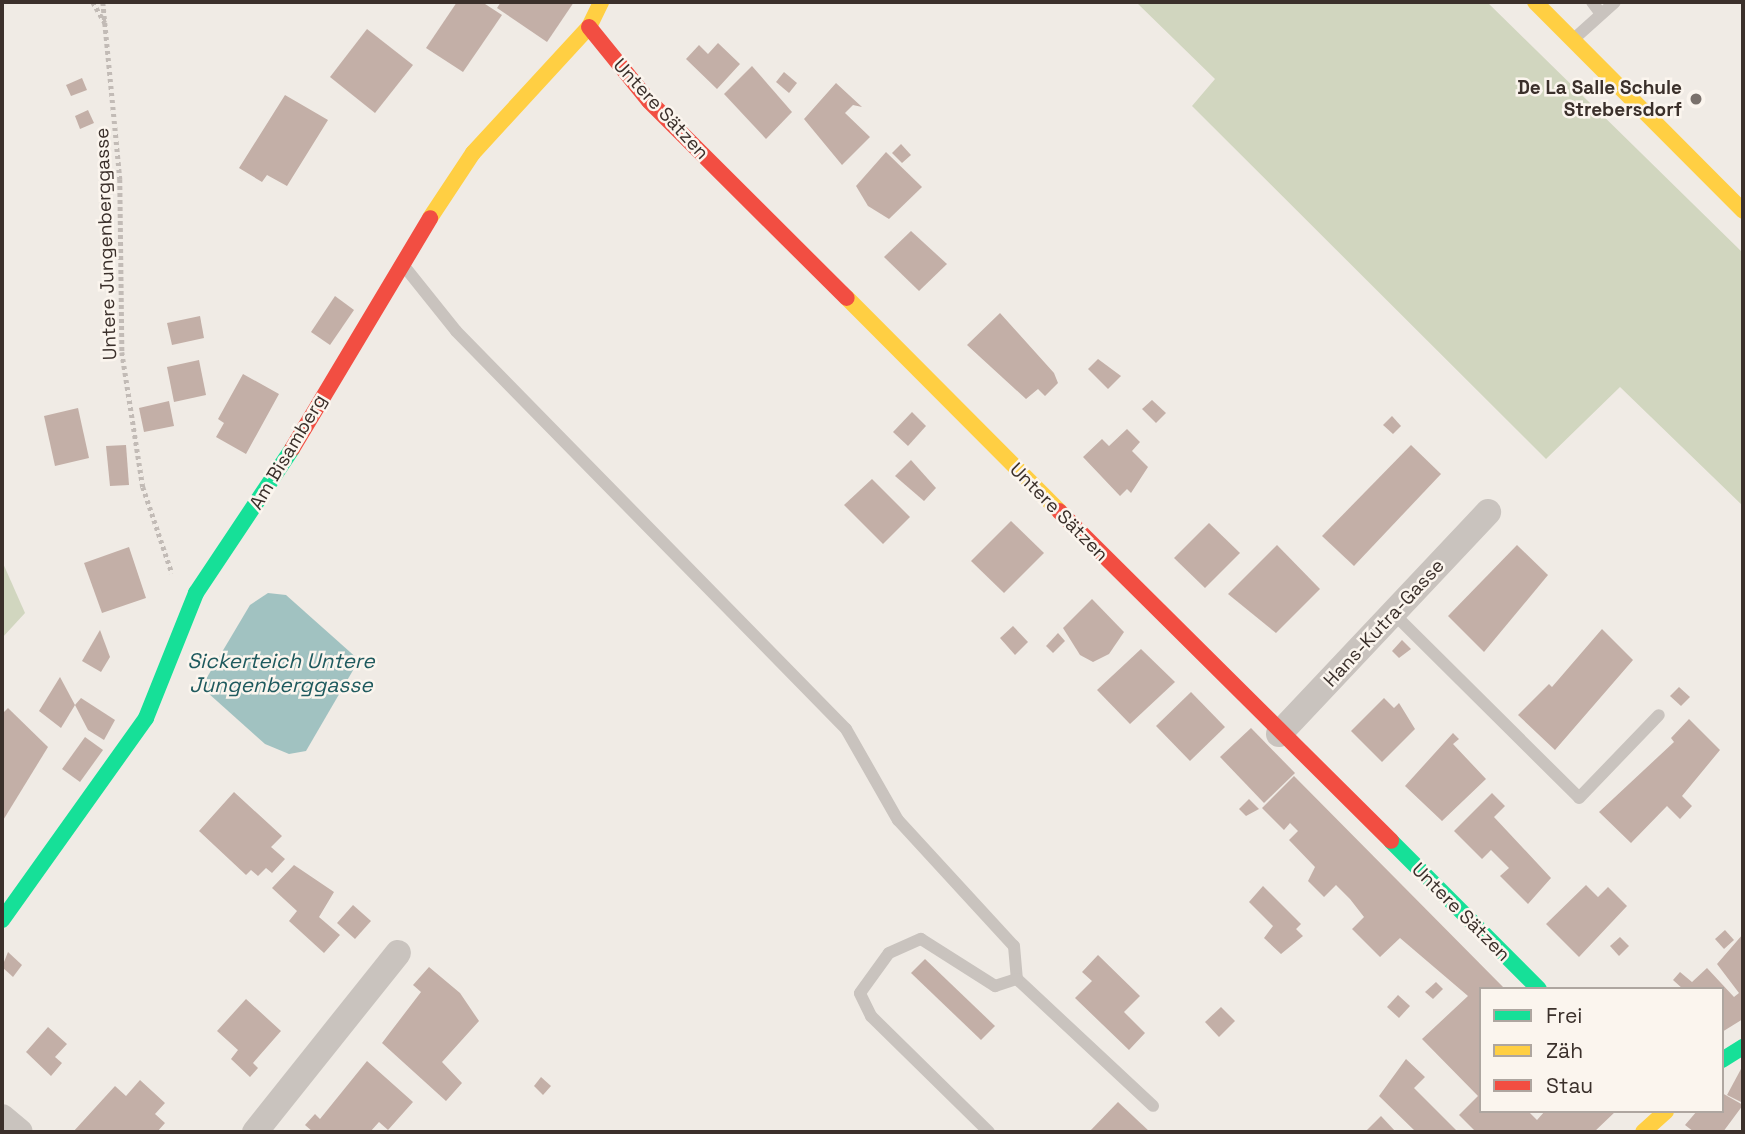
<!DOCTYPE html>
<meta charset="utf-8">
<style>
body{margin:0}
#map{position:relative;width:1745px;height:1134px;overflow:hidden;background:#f0ebe5;font-family:"Space Grotesk",sans-serif}
div>[style]{position:absolute}
.green>*{inset:0;background:#d1d6bf}
.water>*{inset:0;background:#a1c2c1}
.building>*{inset:0;background:#c3afa7}
.path>*{height:4.5px;margin-top:-2.25px;transform-origin:0;background:repeating-linear-gradient(90deg,#c2bbb6 0 3.5px,transparent 0 7px)}
.lane>*{height:12px;margin:-6px;padding:0 6px;transform-origin:6px;border-radius:6px;background:#c9c3be}
.street>*{height:26px;margin:-13px;padding:0 13px;transform-origin:13px;border-radius:13px;background:#c9c3be}
.fast>*{height:16px;margin:-8px;padding:0 8px;transform-origin:8px;border-radius:8px;background:#16e098}
.slow>*{height:16px;margin:-8px;padding:0 8px;transform-origin:8px;border-radius:8px;background:#ffcf43}
.jam>*{height:16px;margin:-8px;padding:0 8px;transform-origin:8px;border-radius:8px;background:#f24e42}
.dots>*{width:19px;height:19px;translate:-50% -50%;box-sizing:border-box;border:4px solid #fbf5ee;border-radius:50%}
span{translate:-50% -50%;white-space:nowrap;text-align:center;line-height:1.15;-webkit-text-stroke:5px #fbf5ee;paint-order:stroke}
.poi-label{font-size:19px;color:#3b302b;font-weight:700}
.right{translate:-100% -50%;text-align:right}
.street-label{font-size:19px;color:#3b302b}
.water-label{font-size:21px;color:#1f5a5e;font-style:italic}
.frame{position:absolute;inset:0;border:4px solid #3b302b;pointer-events:none}
.legend{position:absolute;left:1479px;top:987px;width:245px;height:126px;box-sizing:border-box;background:#fbf5ee;border:2px solid #aea6a0;margin:0;padding:9px 12px;list-style:none;font-size:21px;color:#3b302b}
.legend li{display:flex;align-items:center;gap:14px;height:35px}
.legend b{width:35px;border:2px solid #aea6a0}
</style>
<div id="map">
<div class="green">
<i style="clip-path:polygon(1136px 2px,1487px 2px,1743px 253px,1743px 506px,1620px 387px,1546px 459px,1192px 106px,1215px 79px)"></i>
<i style="clip-path:polygon(2px 561px,25px 613px,2px 638px)"></i>
</div>
<div class="water">
<i style="clip-path:polygon(268px 593px,286px 595px,359px 660px,306px 751px,289px 754px,265px 744px,208px 693px,206px 679px,250px 605px)"></i>
</div>
<div class="building">
<i style="clip-path:polygon(457px 2px,482px 2px,502px 15px,463px 72px,426px 48px)"></i>
<i style="clip-path:polygon(501px 2px,574px 2px,547px 42px,497px 8px)"></i>
<i style="clip-path:polygon(367px 29px,413px 65px,375px 113px,330px 77px)"></i>
<i style="clip-path:polygon(718px 43px,740px 64px,717px 89px,686px 59px,699px 45px,708px 54px)"></i>
<i style="clip-path:polygon(752px 66px,792px 112px,766px 139px,724px 94px)"></i>
<i style="clip-path:polygon(784px 72px,797px 83px,789px 93px,776px 82px)"></i>
<i style="clip-path:polygon(82px 78px,87px 90px,71px 96px,66px 85px)"></i>
<i style="clip-path:polygon(836px 83px,862px 107px,853px 105px,845px 113px,870px 137px,842px 165px,804px 119px)"></i>
<i style="clip-path:polygon(285px 95px,328px 120px,287px 186px,267px 175px,262px 182px,239px 168px)"></i>
<i style="clip-path:polygon(88px 110px,94px 123px,80px 129px,75px 116px)"></i>
<i style="clip-path:polygon(901px 144px,911px 155px,902px 163px,892px 153px)"></i>
<i style="clip-path:polygon(886px 152px,922px 187px,889px 219px,868px 206px,856px 186px)"></i>
<i style="clip-path:polygon(911px 231px,947px 264px,919px 291px,884px 257px)"></i>
<i style="clip-path:polygon(335px 296px,354px 310px,330px 345px,311px 332px)"></i>
<i style="clip-path:polygon(1000px 313px,1054px 373px,1058px 383px,1045px 396px,1038px 389px,1026px 399px,967px 345px)"></i>
<i style="clip-path:polygon(200px 316px,204px 338px,172px 345px,167px 323px)"></i>
<i style="clip-path:polygon(1098px 359px,1121px 376px,1108px 389px,1088px 369px)"></i>
<i style="clip-path:polygon(199px 360px,206px 395px,174px 402px,167px 367px)"></i>
<i style="clip-path:polygon(243px 374px,279px 394px,246px 454px,216px 437px,224px 423px,218px 419px)"></i>
<i style="clip-path:polygon(1152px 400px,1166px 413px,1156px 423px,1142px 409px)"></i>
<i style="clip-path:polygon(169px 401px,174px 426px,144px 432px,139px 408px)"></i>
<i style="clip-path:polygon(78px 408px,89px 458px,55px 466px,44px 416px)"></i>
<i style="clip-path:polygon(912px 412px,926px 426px,908px 446px,893px 432px)"></i>
<i style="clip-path:polygon(1392px 416px,1401px 426px,1393px 434px,1383px 425px)"></i>
<i style="clip-path:polygon(1127px 429px,1140px 442px,1132px 451px,1148px 467px,1131px 493px,1127px 489px,1120px 496px,1083px 457px,1102px 439px,1109px 446px)"></i>
<i style="clip-path:polygon(126px 445px,129px 485px,110px 486px,106px 446px)"></i>
<i style="clip-path:polygon(1411px 445px,1441px 474px,1354px 566px,1322px 536px)"></i>
<i style="clip-path:polygon(911px 460px,936px 488px,924px 501px,895px 476px)"></i>
<i style="clip-path:polygon(872px 479px,910px 517px,883px 544px,844px 505px)"></i>
<i style="clip-path:polygon(1011px 521px,1044px 553px,1004px 593px,971px 561px)"></i>
<i style="clip-path:polygon(1209px 523px,1240px 553px,1205px 588px,1174px 558px)"></i>
<i style="clip-path:polygon(1277px 545px,1320px 589px,1276px 633px,1228px 594px)"></i>
<i style="clip-path:polygon(1517px 545px,1548px 575px,1484px 652px,1448px 616px)"></i>
<i style="clip-path:polygon(129px 547px,146px 598px,102px 613px,84px 563px)"></i>
<i style="clip-path:polygon(1092px 599px,1124px 632px,1109px 654px,1093px 662px,1080px 655px,1063px 628px)"></i>
<i style="clip-path:polygon(1013px 626px,1028px 642px,1015px 655px,1000px 638px)"></i>
<i style="clip-path:polygon(1602px 629px,1633px 660px,1555px 750px,1518px 715px,1549px 684px,1552px 687px)"></i>
<i style="clip-path:polygon(100px 630px,110px 657px,101px 672px,82px 661px)"></i>
<i style="clip-path:polygon(1058px 633px,1065px 641px,1053px 653px,1046px 646px)"></i>
<i style="clip-path:polygon(1402px 640px,1411px 649px,1399px 658px,1392px 651px)"></i>
<i style="clip-path:polygon(1141px 649px,1175px 682px,1130px 724px,1097px 690px)"></i>
<i style="clip-path:polygon(60px 677px,75px 705px,61px 728px,39px 711px)"></i>
<i style="clip-path:polygon(1679px 687px,1690px 697px,1681px 706px,1670px 696px)"></i>
<i style="clip-path:polygon(1191px 692px,1225px 727px,1190px 761px,1156px 726px)"></i>
<i style="clip-path:polygon(81px 698px,115px 720px,104px 740px,88px 730px,75px 705px)"></i>
<i style="clip-path:polygon(1384px 698px,1394px 708px,1399px 703px,1415px 729px,1382px 762px,1351px 731px)"></i>
<i style="clip-path:polygon(8px 708px,48px 747px,2px 822px,2px 714px)"></i>
<i style="clip-path:polygon(1689px 719px,1720px 750px,1682px 796px,1692px 806px,1680px 819px,1667px 806px,1631px 843px,1599px 812px,1674px 742px,1671px 738px)"></i>
<i style="clip-path:polygon(1251px 728px,1295px 773px,1264px 803px,1220px 757px)"></i>
<i style="clip-path:polygon(1453px 733px,1459px 739px,1453px 744px,1486px 779px,1442px 821px,1405px 786px)"></i>
<i style="clip-path:polygon(85px 737px,103px 750px,80px 782px,62px 769px)"></i>
<i style="clip-path:polygon(1294px 776px,1505px 989px,1481px 989px,1481px 1111px,1528px 1111px,1537px 1120px,1545px 1111px,1616px 1111px,1594px 1132px,1476px 1132px,1459px 1115px,1478px 1096px,1422px 1039px,1468px 996px,1400px 938px,1380px 957px,1352px 929px,1364px 917px,1350px 899px,1336px 885px,1324px 897px,1308px 881px,1315px 867px,1289px 840px,1298px 831px,1290px 823px,1284px 830px,1262px 808px)"></i>
<i style="clip-path:polygon(234px 792px,282px 836px,271px 847px,285px 859px,272px 873px,266px 868px,258px 876px,251px 870px,246px 875px,199px 831px)"></i>
<i style="clip-path:polygon(1492px 793px,1505px 806px,1494px 817px,1551px 878px,1528px 904px,1500px 876px,1509px 868px,1491px 850px,1482px 859px,1454px 831px)"></i>
<i style="clip-path:polygon(1249px 799px,1259px 809px,1246px 816px,1239px 809px)"></i>
<i style="clip-path:polygon(294px 865px,334px 892px,319px 917px,340px 935px,324px 953px,289px 921px,297px 911px,272px 888px)"></i>
<i style="clip-path:polygon(1586px 885px,1598px 897px,1608px 887px,1627px 906px,1579px 957px,1546px 924px)"></i>
<i style="clip-path:polygon(1263px 886px,1301px 924px,1296px 929px,1303px 936px,1281px 954px,1264px 938px,1273px 926px,1249px 902px)"></i>
<i style="clip-path:polygon(353px 905px,371px 921px,355px 939px,337px 923px)"></i>
<i style="clip-path:polygon(1725px 930px,1734px 940px,1724px 949px,1715px 939px)"></i>
<i style="clip-path:polygon(1743px 934px,1743px 1019px,1722px 1032px,1722px 989px,1683px 989px,1673px 980px,1680px 972px,1692px 982px,1707px 968px,1734px 997px,1739px 993px,1717px 964px)"></i>
<i style="clip-path:polygon(1620px 937px,1629px 946px,1619px 956px,1610px 946px)"></i>
<i style="clip-path:polygon(8px 952px,22px 965px,13px 977px,2px 967px)"></i>
<i style="clip-path:polygon(1098px 955px,1140px 996px,1124px 1012px,1145px 1033px,1129px 1050px,1075px 998px,1092px 981px,1082px 972px)"></i>
<i style="clip-path:polygon(925px 959px,995px 1026px,981px 1040px,911px 973px)"></i>
<i style="clip-path:polygon(429px 967px,460px 993px,479px 1021px,442px 1062px,462px 1083px,446px 1101px,382px 1043px,421px 992px,413px 985px)"></i>
<i style="clip-path:polygon(1436px 982px,1443px 989px,1433px 999px,1425px 992px)"></i>
<i style="clip-path:polygon(1398px 995px,1410px 1006px,1399px 1018px,1387px 1007px)"></i>
<i style="clip-path:polygon(246px 999px,281px 1031px,253px 1063px,258px 1068px,250px 1077px,231px 1059px,238px 1050px,217px 1031px)"></i>
<i style="clip-path:polygon(1221px 1007px,1235px 1021px,1219px 1037px,1205px 1022px)"></i>
<i style="clip-path:polygon(48px 1027px,67px 1044px,55px 1057px,62px 1063px,51px 1076px,26px 1052px)"></i>
<i style="clip-path:polygon(1406px 1059px,1425px 1077px,1414px 1088px,1458px 1132px,1416px 1132px,1379px 1096px)"></i>
<i style="clip-path:polygon(367px 1061px,413px 1102px,388px 1130px,379px 1122px,370px 1132px,313px 1132px,305px 1125px,315px 1114px,320px 1119px)"></i>
<i style="clip-path:polygon(1741px 1069px,1743px 1070px,1743px 1103px,1727px 1095px)"></i>
<i style="clip-path:polygon(541px 1077px,551px 1086px,543px 1095px,534px 1086px)"></i>
<i style="clip-path:polygon(140px 1080px,165px 1103px,155px 1114px,165px 1123px,157px 1132px,73px 1132px,115px 1086px,126px 1096px)"></i>
<i style="clip-path:polygon(1722px 1093px,1743px 1105px,1723px 1132px,1694px 1132px,1685px 1125px,1697px 1111px,1722px 1111px)"></i>
<i style="clip-path:polygon(1118px 1102px,1150px 1132px,1089px 1132px)"></i>
<i style="clip-path:polygon(1381px 1116px,1396px 1132px,1365px 1132px)"></i>
</div>
<div class="path">
<i style="left:93px;top:2px;width:24px;rotate:60deg"></i>
<i style="left:103px;top:2px;width:178px;rotate:84.5deg"></i>
<i style="left:120px;top:179px;width:173px;rotate:89.3deg"></i>
<i style="left:122px;top:352px;width:137px;rotate:81.2deg"></i>
<i style="left:143px;top:487px;width:91px;rotate:71.4deg"></i>
</div>
<div class="lane">
<i style="left:1592px;top:2px;width:15px;rotate:53deg"></i>
<i style="left:1576px;top:37px;width:52px;rotate:-41.9deg"></i>
<i style="left:404px;top:266px;width:83px;rotate:51.3deg"></i>
<i style="left:456px;top:331px;width:557px;rotate:45.58deg"></i>
<i style="left:846px;top:729px;width:105px;rotate:60.3deg"></i>
<i style="left:898px;top:820px;width:171px;rotate:47.4deg"></i>
<i style="left:1014px;top:946px;width:33px;rotate:85deg"></i>
<i style="left:1017px;top:979px;width:186px;rotate:43deg"></i>
<i style="left:1393px;top:613px;width:262px;rotate:44.8deg"></i>
<i style="left:1579px;top:798px;width:115px;rotate:-46.1deg"></i>
<i style="left:989px;top:1132px;width:165px;rotate:-135.5deg"></i>
<i style="left:871px;top:1016px;width:25px;rotate:-116deg"></i>
<i style="left:860px;top:993px;width:49px;rotate:-54.1deg"></i>
<i style="left:889px;top:953px;width:35px;rotate:-24deg"></i>
<i style="left:921px;top:939px;width:88px;rotate:32.4deg"></i>
<i style="left:995px;top:986px;width:23px;rotate:-18deg"></i>
</div>
<div class="street">
<i style="left:1279px;top:734px;width:305px;rotate:-46.7deg"></i>
<i style="left:2px;top:1117px;width:23px;rotate:40deg"></i>
<i style="left:255px;top:1132px;width:229px;rotate:-51.4deg"></i>
</div>
<div class="fast">
<i style="left:1391px;top:841px;width:209px;rotate:45deg"></i>
<i style="left:2px;top:920px;width:248px;rotate:-54.5deg"></i>
<i style="left:146px;top:718px;width:135px;rotate:-68.2deg"></i>
<i style="left:196px;top:593px;width:173px;rotate:-56.3deg"></i>
<i style="left:1722px;top:1060px;width:25px;rotate:-32deg"></i>
</div>
<div class="slow">
<i style="left:1535px;top:2px;width:295px;rotate:45.1deg"></i>
<i style="left:430px;top:218px;width:78px;rotate:-56.5deg"></i>
<i style="left:473px;top:153px;width:171px;rotate:-47.4deg"></i>
<i style="left:589px;top:27px;width:28px;rotate:-64deg"></i>
<i style="left:847px;top:298px;width:301px;rotate:45.1deg"></i>
<i style="left:1643px;top:1132px;width:31px;rotate:-42deg"></i>
</div>
<div class="jam">
<i style="left:589px;top:27px;width:95px;rotate:51deg"></i>
<i style="left:649px;top:101px;width:279px;rotate:44.9deg"></i>
<i style="left:292px;top:449px;width:269px;rotate:-59.1deg"></i>
<i style="left:1059px;top:511px;width:468px;rotate:44.8deg"></i>
</div>
<div class="dots">
<i style="left:1696px;top:99px;background:#7a716c"></i>
</div>
<div class="poi-label">
<span class="right" style="left:1682px;top:99px">De La Salle Schule<br>Strebersdorf</span>
</div>
<div class="street-label">
<span style="left:661px;top:109px;rotate:47deg">Untere Sätzen</span>
<span style="left:106px;top:244px;rotate:-92deg">Untere Jungenberggasse</span>
<span style="left:288px;top:452px;rotate:-59deg">Am Bisamberg</span>
<span style="left:1059px;top:512px;rotate:45deg">Untere Sätzen</span>
<span style="left:1384px;top:623px;rotate:-47deg">Hans-Kutra-Gasse</span>
<span style="left:1461px;top:912px;rotate:45deg">Untere Sätzen</span>
</div>
<div class="water-label">
<span style="left:281px;top:673px">Sickerteich Untere<br>Jungenberggasse</span>
</div>
<div class="frame"></div>
<ul class="legend">
<li><b style="height:9px;background:#16e098"></b>Frei</li>
<li><b style="height:9px;background:#ffcf43"></b>Zäh</li>
<li><b style="height:9px;background:#f24e42"></b>Stau</li>
</ul>
</div>
